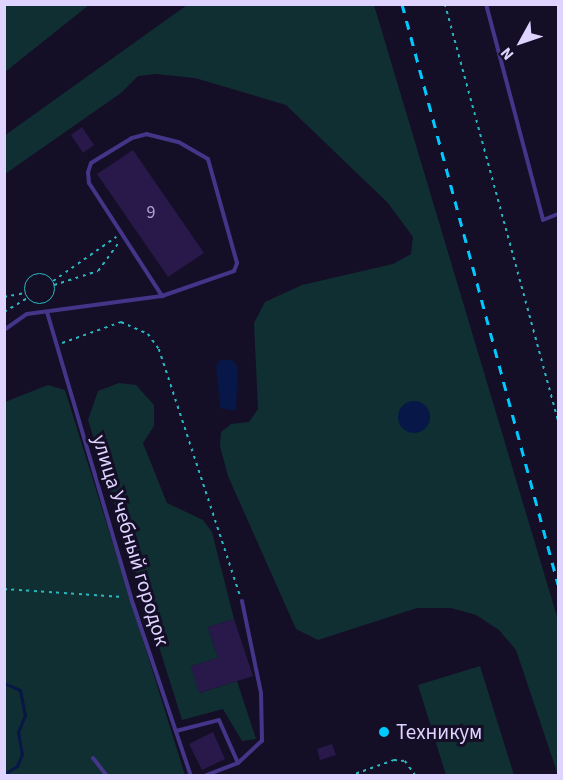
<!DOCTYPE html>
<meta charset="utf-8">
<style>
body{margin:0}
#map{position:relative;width:563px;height:780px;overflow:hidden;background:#150e27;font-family:"Source Sans 3",sans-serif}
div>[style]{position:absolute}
.green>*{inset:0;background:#102f32}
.water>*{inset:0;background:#071747}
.round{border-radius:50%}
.stream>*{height:3px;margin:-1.5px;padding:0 1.5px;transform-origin:1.5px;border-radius:1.5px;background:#071747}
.building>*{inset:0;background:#28194a}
.path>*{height:1.5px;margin-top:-0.75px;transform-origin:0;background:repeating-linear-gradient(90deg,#28b8c0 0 3px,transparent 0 7.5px)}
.path>.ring{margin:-0.75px;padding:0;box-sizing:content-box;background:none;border:1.5px solid #28b8c0;border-radius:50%}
.lane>*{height:4px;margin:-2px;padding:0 2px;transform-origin:2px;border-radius:2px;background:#433689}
.rail>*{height:3px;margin-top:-1.5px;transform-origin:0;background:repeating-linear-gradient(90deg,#00c9ff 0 9px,transparent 0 17px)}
.dots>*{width:16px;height:16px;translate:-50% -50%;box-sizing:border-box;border:3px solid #150e27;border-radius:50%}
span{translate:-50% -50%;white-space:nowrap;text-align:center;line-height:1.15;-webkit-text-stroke:6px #150e27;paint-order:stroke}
.number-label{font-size:18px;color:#b0a5d2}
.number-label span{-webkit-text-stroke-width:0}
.street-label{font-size:21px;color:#ded4ff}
.poi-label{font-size:21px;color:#ded4ff}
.left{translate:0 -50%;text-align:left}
.frame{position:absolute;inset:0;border:6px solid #ded4ff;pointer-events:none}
.north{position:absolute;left:491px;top:12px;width:60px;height:60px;-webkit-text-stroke:4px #150e27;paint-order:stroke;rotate:230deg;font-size:16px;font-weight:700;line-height:24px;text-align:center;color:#ded4ff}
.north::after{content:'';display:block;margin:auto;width:21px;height:27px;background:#ded4ff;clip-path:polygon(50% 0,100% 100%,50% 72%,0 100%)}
</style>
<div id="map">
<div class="green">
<i style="clip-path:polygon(5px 4px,89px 4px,89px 5px,5px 72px)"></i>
<i style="clip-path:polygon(187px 5px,374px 5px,558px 620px,558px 775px,516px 650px,499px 630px,476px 615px,451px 608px,417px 608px,318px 640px,296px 629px,228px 476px,220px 446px,221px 432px,231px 424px,249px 422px,258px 409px,254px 323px,265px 302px,302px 285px,393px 264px,411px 254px,413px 237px,388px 203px,286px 105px,195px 78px,156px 74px,138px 76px,121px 93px,5px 174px,4px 136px)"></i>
<i style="clip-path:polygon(119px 383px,136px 385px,154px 405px,154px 426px,143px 443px,167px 503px,203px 520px,212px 532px,234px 619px,208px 627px,218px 658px,191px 666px,200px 693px,237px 681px,256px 739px,242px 741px,223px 709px,182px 720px,88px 420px,98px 391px)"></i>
<i style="clip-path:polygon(48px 385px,65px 390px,185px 775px,5px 776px,5px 402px)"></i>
<i style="clip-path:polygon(480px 666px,514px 775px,446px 775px,418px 685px)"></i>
</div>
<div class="water">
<i style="clip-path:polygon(220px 360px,232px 360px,238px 366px,236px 411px,220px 408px,216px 366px)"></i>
<i class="round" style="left:398px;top:401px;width:32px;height:32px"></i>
</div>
<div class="stream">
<i style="left:4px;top:683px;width:17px;rotate:24deg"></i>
<i style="left:20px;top:690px;width:25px;rotate:79deg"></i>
<i style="left:25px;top:715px;width:18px;rotate:112deg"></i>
<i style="left:18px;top:732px;width:22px;rotate:80deg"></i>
<i style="left:22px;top:754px;width:13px;rotate:113deg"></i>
<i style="left:17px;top:766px;width:15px;rotate:148deg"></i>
</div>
<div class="building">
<i style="clip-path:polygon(82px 127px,94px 145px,83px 153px,71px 135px)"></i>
<i style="clip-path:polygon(133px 150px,204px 253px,168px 277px,97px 174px)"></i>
<i style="clip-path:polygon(234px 619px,253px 676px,199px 693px,191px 666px,218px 658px,208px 627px)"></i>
<i style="clip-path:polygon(213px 732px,225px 759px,202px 770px,189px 744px)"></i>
<i style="clip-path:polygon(332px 744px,336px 755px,320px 760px,317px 749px)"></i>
</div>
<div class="path">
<i style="left:445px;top:4px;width:431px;rotate:74.8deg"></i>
<i class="ring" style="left:25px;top:274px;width:28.5px;height:28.5px"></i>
<i style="left:53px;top:281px;width:77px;rotate:-34.9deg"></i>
<i style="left:54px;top:285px;width:46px;rotate:-17.7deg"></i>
<i style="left:98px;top:271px;width:36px;rotate:-54deg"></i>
<i style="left:4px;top:297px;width:20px;rotate:-11deg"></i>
<i style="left:4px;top:312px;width:27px;rotate:-31deg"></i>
<i style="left:62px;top:343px;width:63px;rotate:-19.6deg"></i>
<i style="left:121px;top:322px;width:30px;rotate:24deg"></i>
<i style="left:148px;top:334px;width:19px;rotate:54deg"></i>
<i style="left:159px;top:349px;width:259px;rotate:71.8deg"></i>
<i style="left:4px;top:589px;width:119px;rotate:3.8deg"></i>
<i style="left:349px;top:776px;width:48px;rotate:-19.6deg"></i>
<i style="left:394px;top:760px;width:11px;rotate:5deg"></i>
<i style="left:405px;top:761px;width:19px;rotate:54deg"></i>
</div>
<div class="lane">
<i style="left:486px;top:4px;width:223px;rotate:75.2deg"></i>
<i style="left:543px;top:220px;width:16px;rotate:-22deg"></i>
<i style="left:47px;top:312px;width:298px;rotate:73.6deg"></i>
<i style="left:131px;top:598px;width:188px;rotate:71.4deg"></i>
<i style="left:4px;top:330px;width:28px;rotate:-35deg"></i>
<i style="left:27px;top:314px;width:136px;rotate:-7.6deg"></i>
<i style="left:162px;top:296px;width:76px;rotate:-19.1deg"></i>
<i style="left:234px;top:271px;width:9px;rotate:-69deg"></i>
<i style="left:237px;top:263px;width:108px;rotate:-105.6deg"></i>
<i style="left:208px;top:159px;width:34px;rotate:-150deg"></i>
<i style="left:178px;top:142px;width:32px;rotate:-166deg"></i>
<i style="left:147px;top:134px;width:16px;rotate:165deg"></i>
<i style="left:132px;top:138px;width:48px;rotate:148.6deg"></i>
<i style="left:91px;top:163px;width:9px;rotate:108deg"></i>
<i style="left:88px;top:172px;width:11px;rotate:85deg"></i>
<i style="left:89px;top:183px;width:135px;rotate:57.1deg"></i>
<i style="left:176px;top:731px;width:44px;rotate:-14.3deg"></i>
<i style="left:219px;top:720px;width:47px;rotate:66.2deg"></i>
<i style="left:93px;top:758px;width:23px;rotate:52deg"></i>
<i style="left:204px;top:776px;width:36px;rotate:-21deg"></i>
<i style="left:238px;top:763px;width:33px;rotate:-43deg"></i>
<i style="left:262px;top:741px;width:48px;rotate:-91.2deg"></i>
<i style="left:261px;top:693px;width:94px;rotate:-101.7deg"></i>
</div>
<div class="rail">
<i style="left:402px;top:4px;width:601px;rotate:74.95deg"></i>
</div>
<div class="dots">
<i style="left:384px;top:732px;background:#00c9ff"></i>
</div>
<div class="number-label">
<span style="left:151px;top:213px">9</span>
</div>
<div class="street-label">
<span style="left:131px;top:540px;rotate:73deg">улица Учебный городок</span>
</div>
<div class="poi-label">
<span class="left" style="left:396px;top:732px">Техникум</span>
</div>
<div class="frame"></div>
<div class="north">N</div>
</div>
